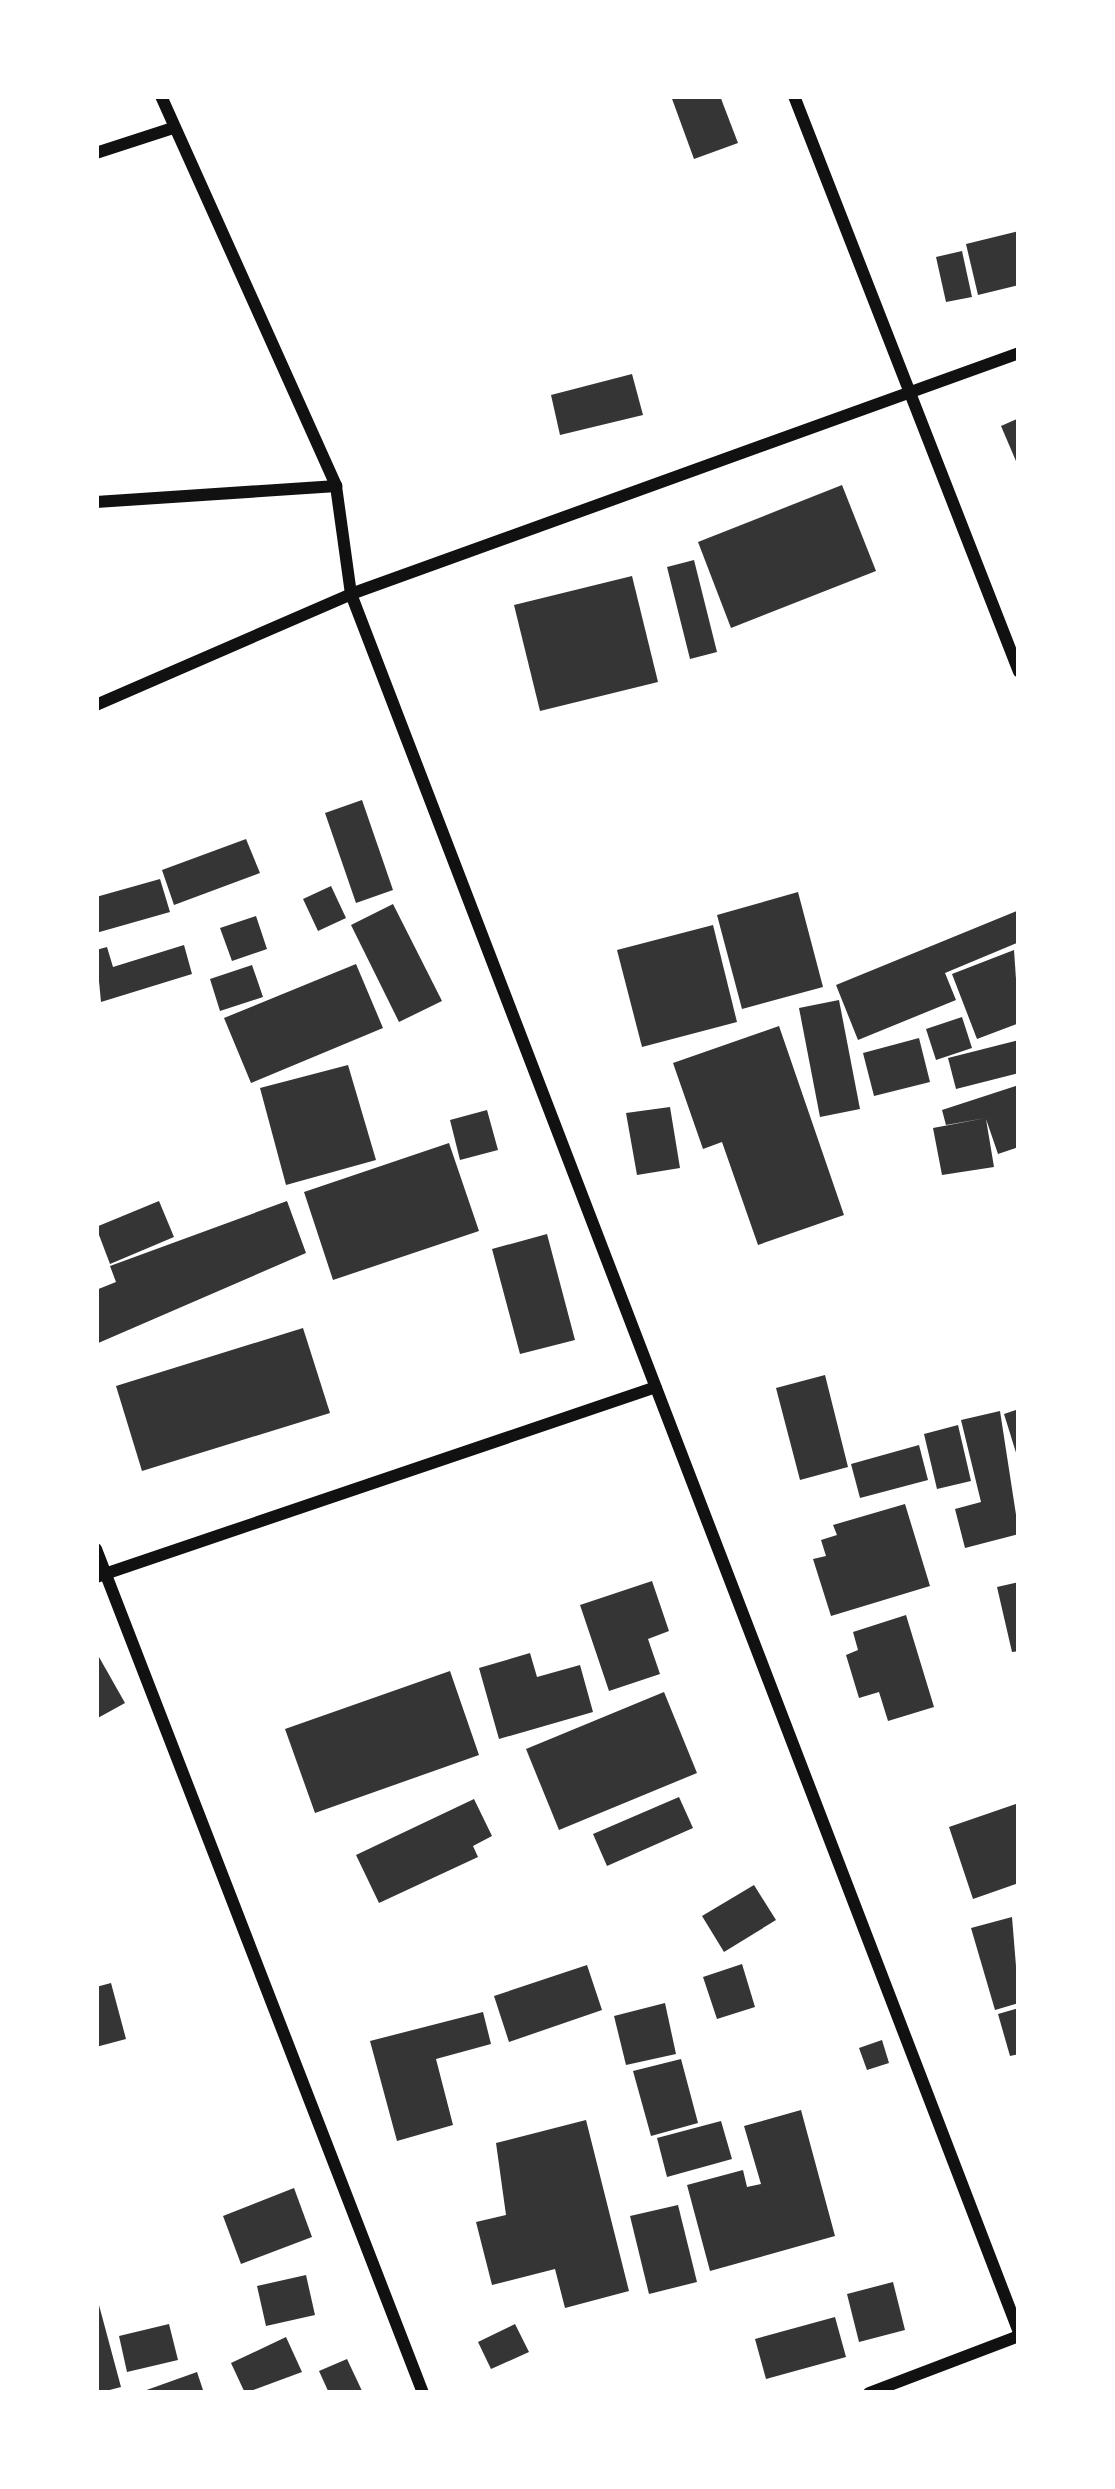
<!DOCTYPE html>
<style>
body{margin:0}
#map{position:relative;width:1115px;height:2489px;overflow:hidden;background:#fff;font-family:Mulish,sans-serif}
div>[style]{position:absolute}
.building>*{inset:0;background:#353535}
.minor>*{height:12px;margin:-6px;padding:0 6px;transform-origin:6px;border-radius:6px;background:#111}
span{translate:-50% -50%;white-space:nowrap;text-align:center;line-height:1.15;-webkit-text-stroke:12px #fff;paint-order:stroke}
.frame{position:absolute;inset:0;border:99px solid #fff;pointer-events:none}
</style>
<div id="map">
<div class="building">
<i style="clip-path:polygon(671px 96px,720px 96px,738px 143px,694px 159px)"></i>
<i style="clip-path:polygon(1019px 231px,1019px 285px,978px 295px,966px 244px)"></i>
<i style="clip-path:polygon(962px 251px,972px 297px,946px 302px,936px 257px)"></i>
<i style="clip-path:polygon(632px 374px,643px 415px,560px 435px,551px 395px)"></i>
<i style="clip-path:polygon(1019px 418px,1019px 468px,1001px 426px)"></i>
<i style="clip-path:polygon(842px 485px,876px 571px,731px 628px,698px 542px)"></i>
<i style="clip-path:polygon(694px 560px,717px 652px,690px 659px,667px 567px)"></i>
<i style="clip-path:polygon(632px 576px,658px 682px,540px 711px,514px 605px)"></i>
<i style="clip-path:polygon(362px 800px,393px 890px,356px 903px,325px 813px)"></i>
<i style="clip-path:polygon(246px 839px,260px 873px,174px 905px,162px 870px)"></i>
<i style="clip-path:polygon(160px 879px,170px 912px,96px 933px,96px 897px)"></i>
<i style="clip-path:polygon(331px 886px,346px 918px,318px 931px,303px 899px)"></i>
<i style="clip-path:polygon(798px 892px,823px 987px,742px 1009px,717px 915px)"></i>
<i style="clip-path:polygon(393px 904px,442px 1001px,399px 1022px,351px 925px)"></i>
<i style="clip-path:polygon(1019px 910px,1019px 942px,945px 973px,956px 1000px,858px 1040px,836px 985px)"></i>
<i style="clip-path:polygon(256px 916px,267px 949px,232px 961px,220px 928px)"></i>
<i style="clip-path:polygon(713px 925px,737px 1022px,642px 1047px,617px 950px)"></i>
<i style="clip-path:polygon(184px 945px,192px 974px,101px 1002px,96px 950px,107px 947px,113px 967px)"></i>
<i style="clip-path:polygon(1014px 950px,1019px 1023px,977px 1039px,952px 974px)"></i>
<i style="clip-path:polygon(356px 964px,383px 1028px,251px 1083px,224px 1018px)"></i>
<i style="clip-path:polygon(252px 965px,263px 997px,220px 1011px,210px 979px)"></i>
<i style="clip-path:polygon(839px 1000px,860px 1109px,820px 1117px,799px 1008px)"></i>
<i style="clip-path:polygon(962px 1017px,972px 1048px,936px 1060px,926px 1029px)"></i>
<i style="clip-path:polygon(779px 1026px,844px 1215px,758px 1245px,722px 1142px,703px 1149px,673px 1063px)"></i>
<i style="clip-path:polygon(919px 1038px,930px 1082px,874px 1096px,863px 1053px)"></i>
<i style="clip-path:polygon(1019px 1040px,1019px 1073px,956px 1089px,948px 1058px)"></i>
<i style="clip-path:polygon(348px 1065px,376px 1160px,286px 1185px,260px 1088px)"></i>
<i style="clip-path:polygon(1019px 1085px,1019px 1147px,998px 1154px,986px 1119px,994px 1167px,942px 1175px,933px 1128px,986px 1118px,946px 1125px,942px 1110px)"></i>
<i style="clip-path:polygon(670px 1107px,680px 1168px,637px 1175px,626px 1113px)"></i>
<i style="clip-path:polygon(487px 1110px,498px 1150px,460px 1160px,450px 1120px)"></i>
<i style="clip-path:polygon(449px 1143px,479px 1231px,333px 1280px,304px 1192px)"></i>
<i style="clip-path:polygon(159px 1201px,174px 1237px,110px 1264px,96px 1227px)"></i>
<i style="clip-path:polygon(287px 1201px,306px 1253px,96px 1344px,96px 1290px,116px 1282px,110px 1266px)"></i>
<i style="clip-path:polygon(547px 1234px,575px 1340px,520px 1354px,492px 1249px)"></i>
<i style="clip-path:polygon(303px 1328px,330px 1413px,142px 1471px,116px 1386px)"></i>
<i style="clip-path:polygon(825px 1375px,848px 1467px,800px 1480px,776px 1388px)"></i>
<i style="clip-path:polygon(1019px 1409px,1019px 1458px,1018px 1459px,1004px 1414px)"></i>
<i style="clip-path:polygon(1000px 1411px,1019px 1534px,965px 1548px,955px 1509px,981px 1502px,961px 1420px)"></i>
<i style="clip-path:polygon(958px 1425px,971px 1481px,937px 1489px,924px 1434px)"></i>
<i style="clip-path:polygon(919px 1445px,928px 1480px,860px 1498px,851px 1464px)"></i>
<i style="clip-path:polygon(905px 1504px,930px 1586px,831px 1616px,813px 1559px,826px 1556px,821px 1540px,837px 1535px,833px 1525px)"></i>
<i style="clip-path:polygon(652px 1581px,669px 1631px,648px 1639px,660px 1674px,609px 1691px,580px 1605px)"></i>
<i style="clip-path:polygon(1019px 1582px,1019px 1651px,1012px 1652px,997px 1587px)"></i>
<i style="clip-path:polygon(906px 1615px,934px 1707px,888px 1721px,879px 1692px,859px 1698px,846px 1655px,858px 1650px,853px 1632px)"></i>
<i style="clip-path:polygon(530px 1653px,537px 1677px,580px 1665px,593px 1712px,499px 1739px,479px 1668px)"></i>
<i style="clip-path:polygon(99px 1657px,125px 1703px,96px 1719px,96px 1658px)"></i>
<i style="clip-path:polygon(450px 1671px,479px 1755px,315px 1813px,285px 1729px)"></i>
<i style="clip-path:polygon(664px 1692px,697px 1773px,559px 1830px,526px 1749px)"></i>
<i style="clip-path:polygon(679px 1797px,693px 1828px,607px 1866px,593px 1834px)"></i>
<i style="clip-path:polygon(474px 1799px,492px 1836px,473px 1846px,478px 1857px,379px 1903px,356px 1855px)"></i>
<i style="clip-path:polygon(1019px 1803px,1019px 1883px,973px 1899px,949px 1827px)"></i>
<i style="clip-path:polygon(754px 1885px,776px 1920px,724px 1952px,702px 1916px)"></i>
<i style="clip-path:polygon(1012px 1917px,1019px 2003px,995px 2010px,971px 1928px)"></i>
<i style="clip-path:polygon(742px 1964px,755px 2007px,717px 2019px,703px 1977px)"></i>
<i style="clip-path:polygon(587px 1965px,602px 2010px,509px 2042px,494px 1996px)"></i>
<i style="clip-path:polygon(111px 1983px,126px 2039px,96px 2047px,96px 1987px)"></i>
<i style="clip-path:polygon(665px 2003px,676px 2054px,626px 2065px,614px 2016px)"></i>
<i style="clip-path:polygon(1019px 2008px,1019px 2054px,1010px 2056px,998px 2014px)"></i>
<i style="clip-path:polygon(483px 2012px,491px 2044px,436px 2059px,453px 2125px,397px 2141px,370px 2041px)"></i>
<i style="clip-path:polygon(882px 2040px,889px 2063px,867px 2070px,859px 2048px)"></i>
<i style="clip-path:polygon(681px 2059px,698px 2123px,651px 2136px,633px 2071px)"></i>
<i style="clip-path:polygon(801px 2110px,835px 2236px,710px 2271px,687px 2185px,743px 2170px,747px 2187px,761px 2184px,744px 2126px)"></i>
<i style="clip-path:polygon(586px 2120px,629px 2291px,565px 2308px,555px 2269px,492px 2285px,476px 2222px,506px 2215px,496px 2143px)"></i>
<i style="clip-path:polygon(721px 2121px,732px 2159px,667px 2177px,657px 2138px)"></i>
<i style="clip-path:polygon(294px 2188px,312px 2237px,241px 2264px,223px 2216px)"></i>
<i style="clip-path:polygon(678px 2205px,697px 2282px,649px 2294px,630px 2216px)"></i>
<i style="clip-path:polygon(306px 2275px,315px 2315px,266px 2326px,257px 2286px)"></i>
<i style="clip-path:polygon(893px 2282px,905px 2330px,859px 2342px,847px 2294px)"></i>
<i style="clip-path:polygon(96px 2294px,121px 2387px,98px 2393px,96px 2393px)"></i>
<i style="clip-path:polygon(835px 2317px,846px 2357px,766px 2379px,755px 2339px)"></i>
<i style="clip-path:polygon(169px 2324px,178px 2360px,127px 2372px,119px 2336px)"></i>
<i style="clip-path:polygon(515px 2324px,529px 2352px,491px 2369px,478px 2342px)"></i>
<i style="clip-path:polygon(286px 2337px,302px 2372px,245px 2393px,231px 2363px)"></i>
<i style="clip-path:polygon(347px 2359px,363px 2393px,329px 2393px,319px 2371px)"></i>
<i style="clip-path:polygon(197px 2372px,204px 2393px,141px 2393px,141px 2392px)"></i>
</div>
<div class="minor">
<i style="left:161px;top:96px;width:427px;rotate:65.8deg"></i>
<i style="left:336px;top:486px;width:109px;rotate:82.1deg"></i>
<i style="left:351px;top:594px;width:1862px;rotate:68.98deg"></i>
<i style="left:794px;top:96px;width:618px;rotate:68.66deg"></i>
<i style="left:96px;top:153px;width:81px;rotate:-18deg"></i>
<i style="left:96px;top:502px;width:241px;rotate:-3.8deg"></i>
<i style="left:96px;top:705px;width:278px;rotate:-23.5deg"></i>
<i style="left:351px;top:594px;width:710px;rotate:-19.84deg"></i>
<i style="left:96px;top:1549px;width:905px;rotate:68.82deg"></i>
<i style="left:96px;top:1577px;width:591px;rotate:-18.74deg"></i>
<i style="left:869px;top:2393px;width:160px;rotate:-20.8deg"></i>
</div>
<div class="frame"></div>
</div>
